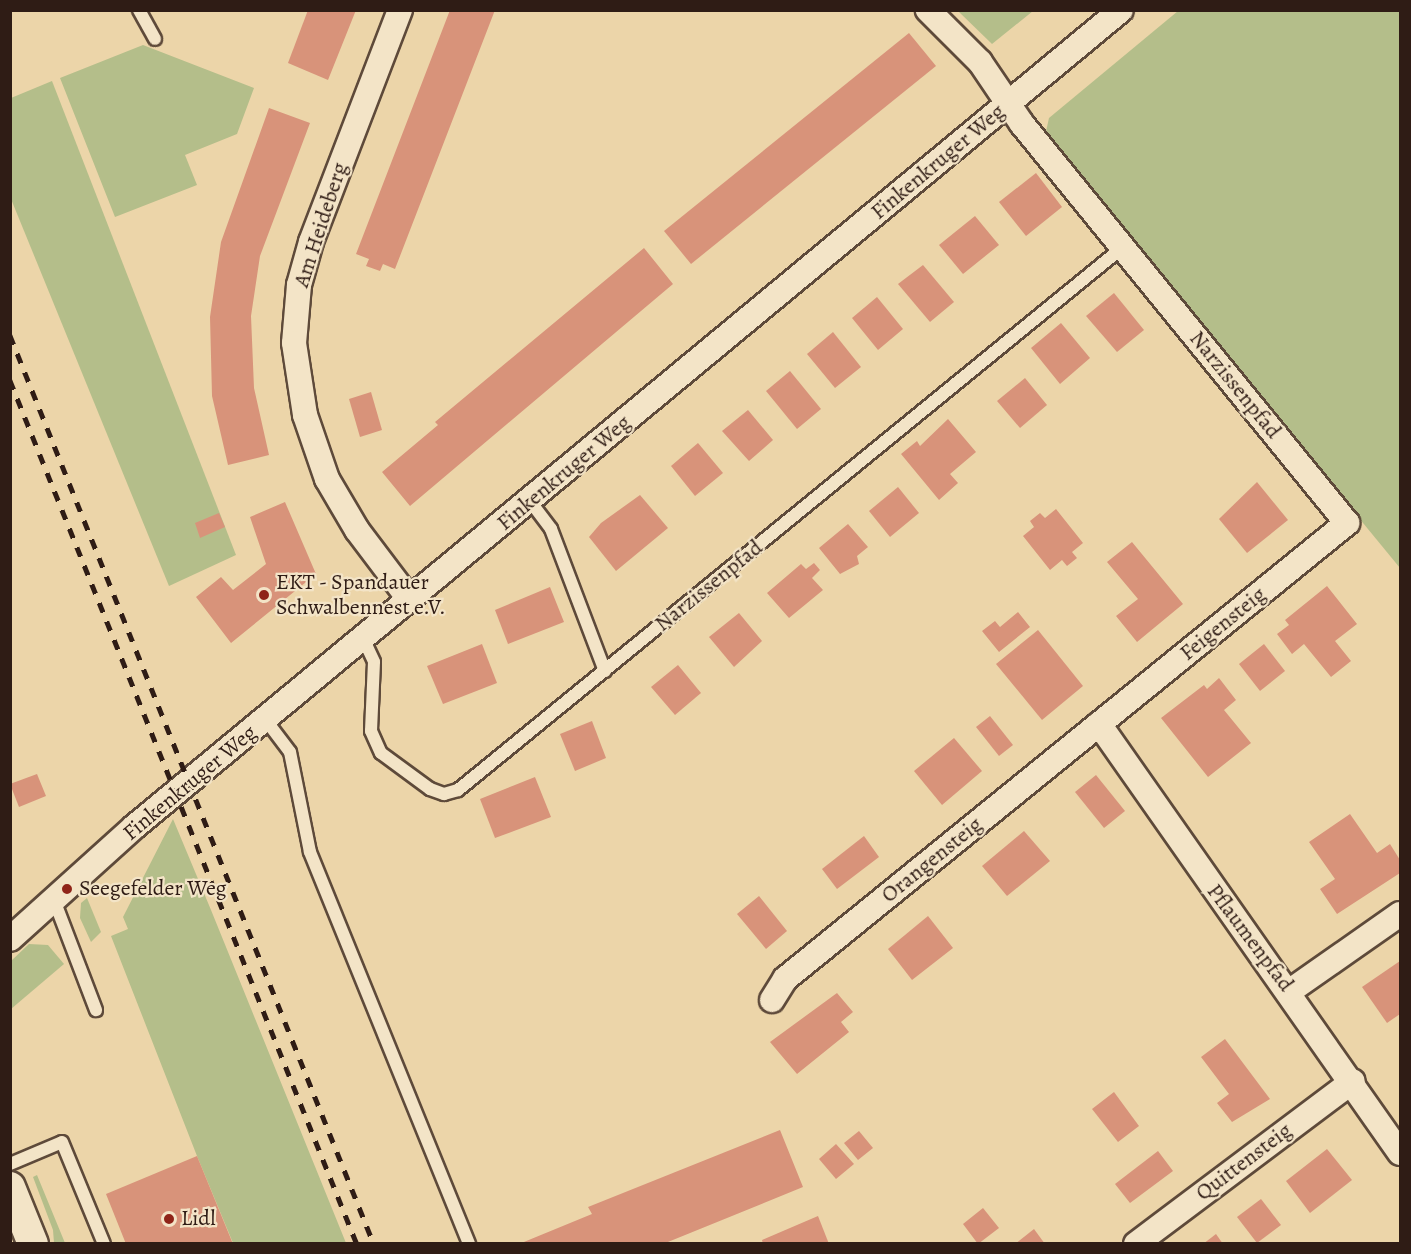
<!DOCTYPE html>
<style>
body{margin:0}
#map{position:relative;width:1411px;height:1254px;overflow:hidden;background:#ecd5a9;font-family:Alegreya,serif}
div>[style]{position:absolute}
.green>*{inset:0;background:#b4be8a}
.building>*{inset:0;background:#d8937a}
.roads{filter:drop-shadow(2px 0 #5e4a3a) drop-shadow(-2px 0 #5e4a3a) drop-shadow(0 2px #5e4a3a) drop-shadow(0 -2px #5e4a3a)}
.service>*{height:12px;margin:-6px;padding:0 6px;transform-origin:6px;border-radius:6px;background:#f3e4c7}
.minor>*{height:24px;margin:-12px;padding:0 12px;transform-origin:12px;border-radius:12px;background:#f3e4c7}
.tertiary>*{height:30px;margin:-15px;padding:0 15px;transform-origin:15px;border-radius:15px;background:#f3e4c7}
.rail>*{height:4.5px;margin-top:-2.25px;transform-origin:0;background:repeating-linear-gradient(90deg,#2f1c15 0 10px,transparent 0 20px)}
.dots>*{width:16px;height:16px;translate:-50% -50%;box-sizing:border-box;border:3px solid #f3e4c7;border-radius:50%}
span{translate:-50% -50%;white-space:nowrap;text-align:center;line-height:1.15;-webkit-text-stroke:4.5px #f3e4c7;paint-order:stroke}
.street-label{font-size:22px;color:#2f1c15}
.poi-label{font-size:22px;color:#2f1c15}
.left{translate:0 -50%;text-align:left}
.frame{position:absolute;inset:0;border:12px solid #2f1c15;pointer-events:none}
</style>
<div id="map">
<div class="green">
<i style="clip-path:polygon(958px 11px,1033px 11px,992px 44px)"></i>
<i style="clip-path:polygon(1178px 11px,1400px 11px,1400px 568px,1045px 136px,1049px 118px)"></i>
<i style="clip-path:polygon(143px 45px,254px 88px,237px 134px,185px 155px,197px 185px,115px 217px,60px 78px)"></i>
<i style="clip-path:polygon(52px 81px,236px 555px,169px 586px,11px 199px,11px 98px)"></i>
<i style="clip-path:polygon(173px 819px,211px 910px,346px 1243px,233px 1243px,197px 1156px,111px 936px,128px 929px,123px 917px)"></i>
<i style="clip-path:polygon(87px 898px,101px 932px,91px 942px,80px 918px,81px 903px)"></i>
<i style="clip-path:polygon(29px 944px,48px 945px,64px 964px,11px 1009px,11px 961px)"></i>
<i style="clip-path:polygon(37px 1175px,65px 1243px,54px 1243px,53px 1230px,33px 1177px)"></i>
</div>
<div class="building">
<i style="clip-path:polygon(308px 10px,356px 10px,328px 80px,288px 63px)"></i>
<i style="clip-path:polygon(450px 10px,495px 10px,395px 269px,383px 264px,380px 271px,366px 266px,369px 259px,356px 254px)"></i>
<i style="clip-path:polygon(909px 33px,936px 66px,691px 264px,664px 231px)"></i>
<i style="clip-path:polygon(269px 108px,310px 123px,260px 256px,251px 316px,254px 388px,269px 455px,228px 465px,212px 396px,210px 317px,221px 242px)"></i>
<i style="clip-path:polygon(1036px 173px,1062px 207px,1026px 236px,999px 202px)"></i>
<i style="clip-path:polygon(975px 216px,999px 245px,963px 274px,939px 245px)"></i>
<i style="clip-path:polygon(644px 248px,673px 284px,410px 506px,382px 472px,438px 425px,435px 422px)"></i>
<i style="clip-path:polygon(923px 265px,954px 302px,930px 322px,898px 284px)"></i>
<i style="clip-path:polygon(1114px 293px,1144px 330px,1117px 352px,1086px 316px)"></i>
<i style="clip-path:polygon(877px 297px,903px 329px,878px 350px,852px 318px)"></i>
<i style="clip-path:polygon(1061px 323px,1090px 358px,1060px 384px,1031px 348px)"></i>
<i style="clip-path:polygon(833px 332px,861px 367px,835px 388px,807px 354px)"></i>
<i style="clip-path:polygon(790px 371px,821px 409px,797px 429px,766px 391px)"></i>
<i style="clip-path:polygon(1025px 378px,1047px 405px,1020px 428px,997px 401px)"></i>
<i style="clip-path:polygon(371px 392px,382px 430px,360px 437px,349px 399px)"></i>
<i style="clip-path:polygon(748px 410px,773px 440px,749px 461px,722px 431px)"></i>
<i style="clip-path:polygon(948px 419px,976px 452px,950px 474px,958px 483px,939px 500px,901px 454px,917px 441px,920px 446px)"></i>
<i style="clip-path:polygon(698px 443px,723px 473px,695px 496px,671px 466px)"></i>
<i style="clip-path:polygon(1257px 482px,1288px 520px,1247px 553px,1219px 519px)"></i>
<i style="clip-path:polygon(898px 487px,919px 513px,890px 537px,869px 511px)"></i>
<i style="clip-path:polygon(640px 495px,668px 528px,616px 571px,589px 537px,601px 523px)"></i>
<i style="clip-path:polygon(285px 502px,316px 574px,231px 643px,196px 597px,221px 577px,233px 590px,266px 564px,250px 517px)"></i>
<i style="clip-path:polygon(1056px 509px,1083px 543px,1072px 552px,1077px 558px,1067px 566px,1062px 560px,1050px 570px,1023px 536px,1034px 527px,1030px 521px,1040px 513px,1045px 518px)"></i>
<i style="clip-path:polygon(219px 513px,225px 527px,200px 538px,195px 523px)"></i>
<i style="clip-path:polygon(848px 524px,868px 547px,857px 556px,859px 564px,840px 574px,819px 548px)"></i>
<i style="clip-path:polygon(1132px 542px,1183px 604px,1137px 642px,1116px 616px,1138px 599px,1107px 562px)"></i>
<i style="clip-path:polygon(814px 563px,820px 570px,812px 578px,823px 590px,789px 618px,767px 593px,801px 564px,806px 569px)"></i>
<i style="clip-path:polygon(1327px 586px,1357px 624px,1335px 641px,1351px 661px,1331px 677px,1304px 644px,1292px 654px,1277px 634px,1289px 625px,1285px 620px)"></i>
<i style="clip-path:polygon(550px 587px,564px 622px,508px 644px,495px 610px)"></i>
<i style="clip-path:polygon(1018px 612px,1030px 627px,999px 652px,982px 631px,995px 621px,1000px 627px)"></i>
<i style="clip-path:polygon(739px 613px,762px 641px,734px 667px,709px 637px)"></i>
<i style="clip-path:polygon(1038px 630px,1083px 686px,1042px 720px,996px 664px)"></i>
<i style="clip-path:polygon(482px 644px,497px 683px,443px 704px,427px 666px)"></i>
<i style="clip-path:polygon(1264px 644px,1285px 671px,1260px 691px,1239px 664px)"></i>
<i style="clip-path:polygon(678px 665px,701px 693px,675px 715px,651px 687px)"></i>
<i style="clip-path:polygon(1219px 678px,1236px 700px,1224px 710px,1251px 743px,1208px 777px,1161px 718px,1204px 685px,1207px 689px)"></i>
<i style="clip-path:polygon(990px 716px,1013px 745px,999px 756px,976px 727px)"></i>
<i style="clip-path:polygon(592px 721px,606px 758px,575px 771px,560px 734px)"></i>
<i style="clip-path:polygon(954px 738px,982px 771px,942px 805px,914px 771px)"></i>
<i style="clip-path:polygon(37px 774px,46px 796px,19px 807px,10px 784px)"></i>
<i style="clip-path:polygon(1096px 775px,1125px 811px,1104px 828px,1075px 792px)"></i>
<i style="clip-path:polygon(535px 777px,551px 817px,495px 838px,480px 799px)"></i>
<i style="clip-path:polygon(1350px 814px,1377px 853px,1390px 844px,1400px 860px,1400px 873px,1337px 914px,1320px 889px,1335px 879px,1309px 842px)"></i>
<i style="clip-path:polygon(1024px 831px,1050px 861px,1007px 896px,982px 866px)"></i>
<i style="clip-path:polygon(864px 836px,879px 857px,837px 889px,822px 869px)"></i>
<i style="clip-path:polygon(759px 896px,787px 931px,766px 949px,737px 914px)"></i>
<i style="clip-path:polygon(928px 916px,953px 948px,912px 980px,888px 949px)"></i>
<i style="clip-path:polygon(1400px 961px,1400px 1014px,1387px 1023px,1362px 987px)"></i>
<i style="clip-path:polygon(837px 993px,853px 1012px,841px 1022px,849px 1032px,797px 1074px,770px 1042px)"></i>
<i style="clip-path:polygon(1225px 1039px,1270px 1099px,1232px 1122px,1217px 1103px,1229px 1094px,1201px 1057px)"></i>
<i style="clip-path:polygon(1114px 1092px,1139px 1126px,1118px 1142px,1092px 1109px)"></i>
<i style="clip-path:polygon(780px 1130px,803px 1187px,663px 1244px,519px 1244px,592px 1214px,588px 1207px)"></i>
<i style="clip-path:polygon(859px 1131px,873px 1148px,858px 1160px,844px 1143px)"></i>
<i style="clip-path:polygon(836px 1144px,854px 1164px,836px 1179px,819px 1159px)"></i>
<i style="clip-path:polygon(1327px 1149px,1352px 1180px,1310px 1213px,1286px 1181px)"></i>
<i style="clip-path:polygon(1158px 1151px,1173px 1171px,1130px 1203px,1115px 1184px)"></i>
<i style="clip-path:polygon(197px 1156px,233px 1244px,126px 1244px,106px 1194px)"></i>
<i style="clip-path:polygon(1261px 1199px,1281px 1225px,1257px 1243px,1237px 1217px)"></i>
<i style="clip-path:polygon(983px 1208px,999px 1228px,978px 1244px,963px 1224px)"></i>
<i style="clip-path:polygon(818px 1216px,829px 1244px,763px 1244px,762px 1240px)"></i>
<i style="clip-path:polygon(1034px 1229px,1045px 1244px,1015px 1244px)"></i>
<i style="clip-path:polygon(1216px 1234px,1223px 1244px,1203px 1244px)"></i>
</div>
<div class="roads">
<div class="service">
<i style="left:139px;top:10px;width:33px;rotate:61deg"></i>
<i style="left:530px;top:501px;width:35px;rotate:53deg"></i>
<i style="left:551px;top:529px;width:152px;rotate:69.2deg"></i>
<i style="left:363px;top:638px;width:26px;rotate:65deg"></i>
<i style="left:374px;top:662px;width:69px;rotate:92.5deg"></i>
<i style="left:371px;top:731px;width:24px;rotate:66deg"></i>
<i style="left:381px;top:753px;width:61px;rotate:36.3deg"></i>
<i style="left:430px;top:789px;width:15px;rotate:20deg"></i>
<i style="left:444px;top:794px;width:15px;rotate:-16deg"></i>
<i style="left:458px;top:790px;width:859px;rotate:-39.23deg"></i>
<i style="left:265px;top:719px;width:41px;rotate:52.9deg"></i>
<i style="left:290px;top:752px;width:102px;rotate:78.7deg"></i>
<i style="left:310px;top:852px;width:423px;rotate:67.9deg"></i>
<i style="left:54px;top:900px;width:118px;rotate:69.1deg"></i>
<i style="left:10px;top:1164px;width:56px;rotate:-22.9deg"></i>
<i style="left:62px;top:1142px;width:110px;rotate:67.6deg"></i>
</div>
<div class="minor">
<i style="left:400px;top:10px;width:248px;rotate:111deg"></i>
<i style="left:311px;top:242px;width:45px;rotate:105.6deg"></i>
<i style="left:299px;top:285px;width:58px;rotate:94.9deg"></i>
<i style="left:294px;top:343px;width:73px;rotate:81.3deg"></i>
<i style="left:305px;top:415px;width:68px;rotate:71deg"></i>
<i style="left:327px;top:479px;width:59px;rotate:59.5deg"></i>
<i style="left:357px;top:530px;width:88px;rotate:52.9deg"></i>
<i style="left:1099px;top:724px;width:524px;rotate:54.95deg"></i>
<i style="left:10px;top:939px;width:167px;rotate:-42.1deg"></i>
<i style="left:134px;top:827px;width:1281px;rotate:-39.62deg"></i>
<i style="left:1290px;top:991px;width:134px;rotate:-35deg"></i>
<i style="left:772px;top:1000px;width:25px;rotate:-58deg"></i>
<i style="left:785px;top:979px;width:724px;rotate:-39.06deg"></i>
<i style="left:1347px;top:523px;width:515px;rotate:-129.16deg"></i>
<i style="left:1022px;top:124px;width:75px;rotate:-124.1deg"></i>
<i style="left:980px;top:62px;width:74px;rotate:-135deg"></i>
<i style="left:1136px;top:1244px;width:271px;rotate:-36.9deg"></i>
</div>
<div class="tertiary">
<i style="left:10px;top:1187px;width:61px;rotate:68deg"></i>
</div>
</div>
<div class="rail">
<i style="left:10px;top:335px;width:979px;rotate:68.18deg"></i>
<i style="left:10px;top:380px;width:931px;rotate:68.12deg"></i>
</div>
<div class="dots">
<i style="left:264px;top:595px;background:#8f2418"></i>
<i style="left:67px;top:889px;background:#8f2418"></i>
<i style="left:169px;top:1219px;background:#8f2418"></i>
</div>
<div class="street-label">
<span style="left:938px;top:162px;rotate:-40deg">Finkenkruger Weg</span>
<span style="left:321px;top:225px;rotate:-72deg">Am Heideberg</span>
<span style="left:1235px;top:385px;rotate:51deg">Narzissenpfad</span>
<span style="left:564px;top:473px;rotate:-40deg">Finkenkruger Weg</span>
<span style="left:709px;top:586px;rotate:-39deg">Narzissenpfad</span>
<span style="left:1223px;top:624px;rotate:-39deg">Feigensteig</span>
<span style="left:190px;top:783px;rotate:-40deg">Finkenkruger Weg</span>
<span style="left:932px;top:860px;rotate:-39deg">Orangensteig</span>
<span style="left:1250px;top:938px;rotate:53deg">Pflaumenpfad</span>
<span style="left:1244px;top:1162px;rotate:-37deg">Quittensteig</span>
</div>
<div class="poi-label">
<span class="left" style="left:276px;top:595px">EKT - Spandauer<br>Schwalbennest e.V.</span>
<span class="left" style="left:79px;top:889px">Seegefelder Weg</span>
<span class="left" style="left:181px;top:1219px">Lidl</span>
</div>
<div class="frame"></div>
</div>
